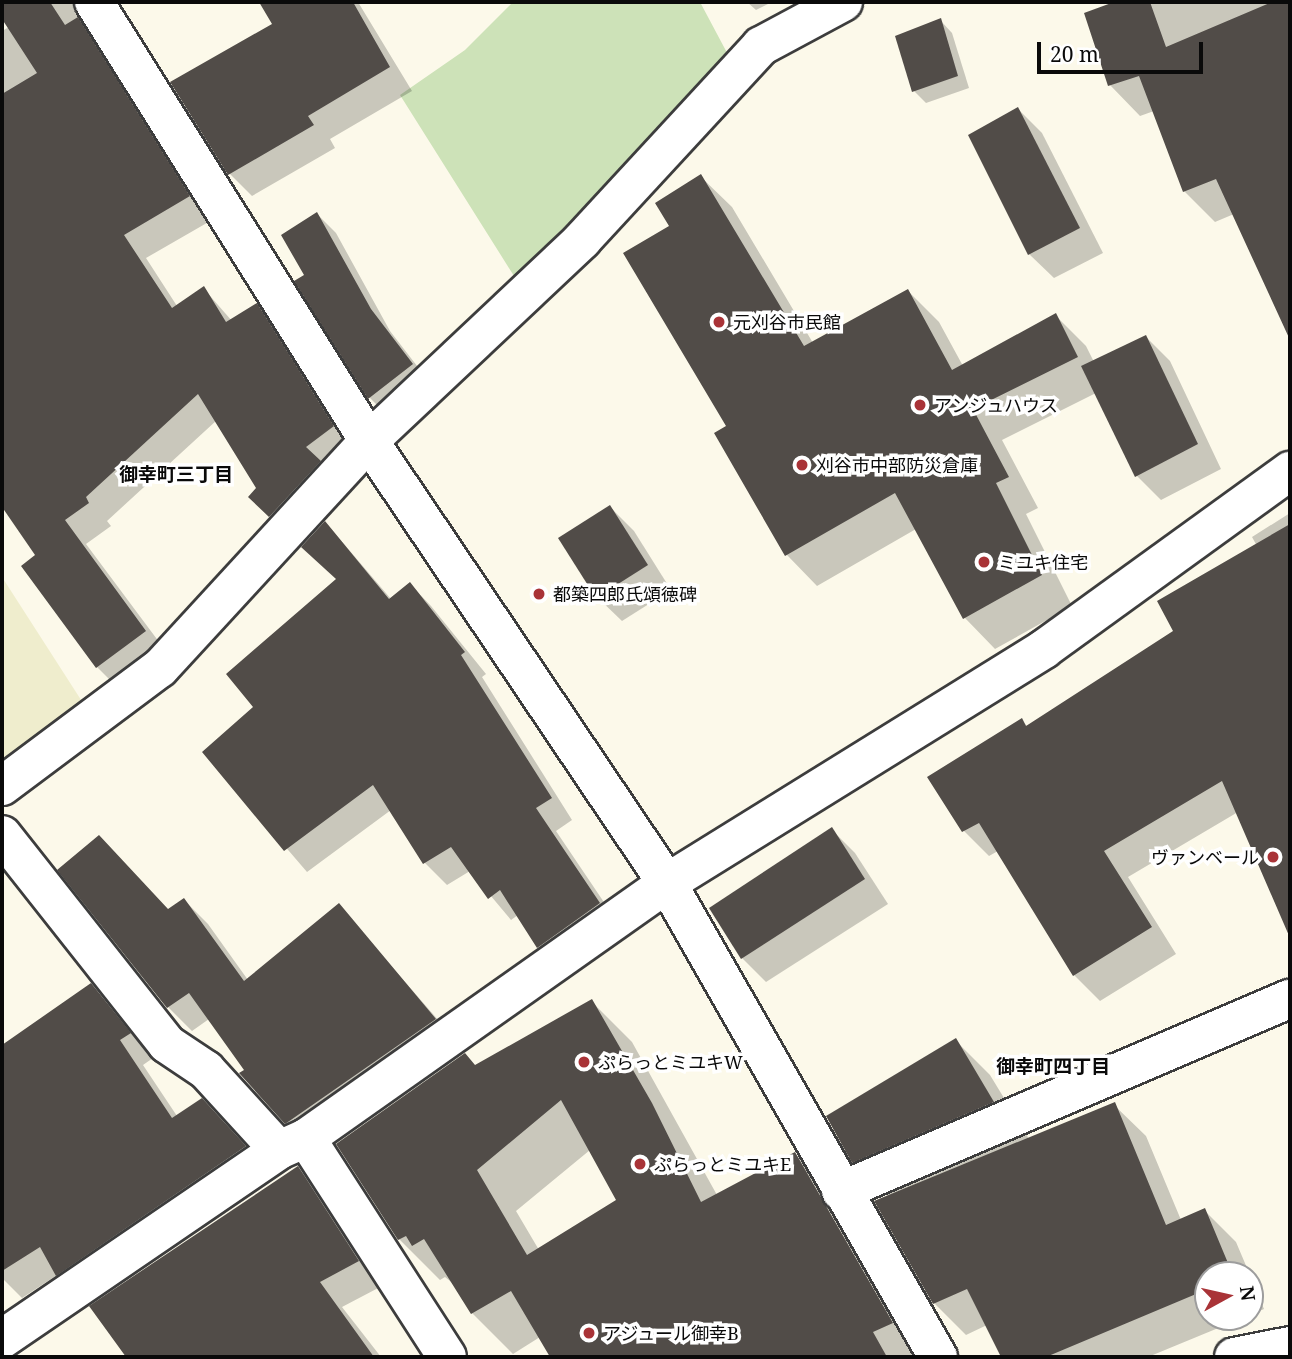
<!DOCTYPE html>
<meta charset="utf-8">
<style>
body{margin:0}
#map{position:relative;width:1292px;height:1359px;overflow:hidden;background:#fcf9ea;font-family:"Noto Serif","Noto Sans JP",serif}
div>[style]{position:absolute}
.farmland>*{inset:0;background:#efedcd}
.green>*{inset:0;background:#cde2b8}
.shadow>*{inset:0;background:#0003}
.building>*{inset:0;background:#514c48}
.roads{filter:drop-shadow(2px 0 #3d3d3d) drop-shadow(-2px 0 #3d3d3d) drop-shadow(0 2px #3d3d3d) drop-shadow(0 -2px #3d3d3d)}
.minor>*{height:38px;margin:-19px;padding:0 19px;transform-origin:19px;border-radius:19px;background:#fff}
.tertiary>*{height:38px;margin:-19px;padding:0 19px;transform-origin:19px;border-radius:19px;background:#fff}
.dots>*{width:19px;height:19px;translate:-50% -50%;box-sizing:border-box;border:4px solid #fff;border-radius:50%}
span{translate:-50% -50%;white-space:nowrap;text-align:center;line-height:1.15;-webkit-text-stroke:7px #fff;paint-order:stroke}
.poi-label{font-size:18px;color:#0a0a0a}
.left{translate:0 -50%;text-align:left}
.right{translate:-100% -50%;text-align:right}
.neighbourhood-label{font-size:19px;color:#0a0a0a;font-weight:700}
.frame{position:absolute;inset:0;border:4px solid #0a0a0a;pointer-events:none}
.north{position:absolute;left:1194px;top:1261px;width:70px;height:70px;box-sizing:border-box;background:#fff;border:2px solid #9d9d9d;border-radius:50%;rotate:82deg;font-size:19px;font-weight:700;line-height:28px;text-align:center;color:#0a0a0a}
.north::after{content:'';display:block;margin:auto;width:24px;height:32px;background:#a93337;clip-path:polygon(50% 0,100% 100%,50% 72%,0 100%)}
.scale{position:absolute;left:1037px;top:42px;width:166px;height:32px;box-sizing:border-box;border:4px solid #0a0a0a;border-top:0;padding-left:9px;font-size:21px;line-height:24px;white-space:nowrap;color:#0a0a0a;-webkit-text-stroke:5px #fff;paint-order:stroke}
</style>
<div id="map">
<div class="farmland">
<i style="clip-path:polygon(2px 577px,83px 703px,2px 769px)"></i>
</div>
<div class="green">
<i style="clip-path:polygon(513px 2px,700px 2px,733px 64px,514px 276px,400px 95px,465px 50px)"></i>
</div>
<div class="shadow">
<i style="clip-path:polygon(2px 2px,95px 2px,212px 220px,146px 258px,177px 306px,204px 289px,232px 321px,257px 305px,279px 328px,355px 449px,274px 520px,251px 497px,259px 489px,217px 420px,107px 521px,111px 526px,86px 544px,168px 654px,120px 690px,97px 667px,24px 566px,38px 556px,2px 504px,2px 31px,9px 27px,2px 16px)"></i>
<i style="clip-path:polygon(261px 2px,358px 2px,412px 91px,330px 139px,335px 148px,252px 196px,229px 173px,274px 25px)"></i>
<i style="clip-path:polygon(747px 2px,772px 2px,756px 10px)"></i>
<i style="clip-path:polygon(1119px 2px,1290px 2px,1290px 336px,1234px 214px,1215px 222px,1184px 191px,1154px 111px,1140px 116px,1110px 85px,1086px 14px)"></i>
<i style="clip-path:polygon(940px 20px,952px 33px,969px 88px,926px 103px,914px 91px)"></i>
<i style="clip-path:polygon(1018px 109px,1042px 133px,1103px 253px,1054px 278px,1029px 254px)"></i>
<i style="clip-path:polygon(701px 177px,732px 207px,813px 343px,908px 291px,939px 322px,963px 366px,1055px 315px,1086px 346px,1094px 362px,1146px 337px,1170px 361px,1221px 469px,1161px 500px,1137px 476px,1096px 393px,1002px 440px,1038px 508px,1026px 514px,1072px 606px,995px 649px,965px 618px,916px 529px,817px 586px,787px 555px,716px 434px,728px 427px,672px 227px)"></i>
<i style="clip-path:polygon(317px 214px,336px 233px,390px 331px,431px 384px,389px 417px,370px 398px)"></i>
<i style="clip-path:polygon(610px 507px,634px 531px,671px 590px,622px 621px,597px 597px)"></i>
<i style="clip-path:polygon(1290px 513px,1290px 929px,1238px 812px,1128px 877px,1176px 954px,1100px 1001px,1074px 975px,998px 851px,989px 856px,964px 831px,1021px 720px,1028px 727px,1176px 632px,1257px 546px,1252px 537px)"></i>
<i style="clip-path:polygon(326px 523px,391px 599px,410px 584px,431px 606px,486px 674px,482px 677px,572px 820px,556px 831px,620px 926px,560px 969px,538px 947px,518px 915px,511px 920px,470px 871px,447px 885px,425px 863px,391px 810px,307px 872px,204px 752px,255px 707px,338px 580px)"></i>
<i style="clip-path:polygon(831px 829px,855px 853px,888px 904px,766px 982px,742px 958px)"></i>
<i style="clip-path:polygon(184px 900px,208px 924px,248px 980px,339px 906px,459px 1044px,310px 1147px,286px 1122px,209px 1019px,192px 1031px,168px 1007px,169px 910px)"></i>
<i style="clip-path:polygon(91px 985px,153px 1058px,143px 1065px,177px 1116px,226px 1124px,268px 1171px,81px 1299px,57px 1275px,22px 1298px,2px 1278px,2px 1047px)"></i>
<i style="clip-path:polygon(evenodd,592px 1002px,632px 1042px,717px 1195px,795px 1154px,835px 1194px,929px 1357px,552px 1357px,540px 1337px,513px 1354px,472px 1313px,455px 1285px,445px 1277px,440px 1280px,399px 1239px,475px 1066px,592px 1002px,590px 1150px,618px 1201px,539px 1250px,516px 1211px,590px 1150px)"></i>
<i style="clip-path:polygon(956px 1041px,990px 1075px,1029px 1139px,1114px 1105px,1146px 1136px,1181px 1220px,1204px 1210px,1236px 1242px,1250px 1275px,1208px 1275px,1208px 1317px,1245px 1317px,1148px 1357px,1003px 1357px,987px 1325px,966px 1335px,934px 1303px,889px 1197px,853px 1161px)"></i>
<i style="clip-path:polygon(298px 1168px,322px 1192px,382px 1286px,342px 1307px,381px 1357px,128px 1357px,92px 1306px)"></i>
<i style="clip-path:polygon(1250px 1276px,1264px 1309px,1250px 1315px)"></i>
</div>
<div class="building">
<i style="clip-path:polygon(2px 2px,50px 2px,65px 25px,78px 17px,190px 196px,124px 235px,172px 308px,204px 286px,226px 322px,257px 303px,334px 426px,306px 447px,321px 461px,269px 517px,248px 497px,256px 488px,198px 394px,86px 497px,89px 503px,65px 520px,146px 631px,96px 668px,21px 566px,35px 555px,2px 507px,2px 94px,37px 73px,2px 19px)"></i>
<i style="clip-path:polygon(259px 2px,353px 2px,390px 67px,308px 116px,314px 125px,228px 175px,170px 82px,272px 24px)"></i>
<i style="clip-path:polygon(1114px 2px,1150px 2px,1166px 47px,1272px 2px,1290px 2px,1290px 340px,1216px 179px,1183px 192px,1139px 76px,1108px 86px,1084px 13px)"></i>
<i style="clip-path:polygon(941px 18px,958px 76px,912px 92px,895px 36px)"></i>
<i style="clip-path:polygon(1018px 107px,1080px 228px,1028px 255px,968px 135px)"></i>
<i style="clip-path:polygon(701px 174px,804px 346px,908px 289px,952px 370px,1056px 313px,1078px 357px,973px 409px,1009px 477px,996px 483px,1042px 575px,963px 619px,895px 493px,785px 556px,714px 433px,726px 426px,623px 253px,669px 226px,655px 203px)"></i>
<i style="clip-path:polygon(317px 212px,371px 309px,413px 364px,368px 399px,294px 281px,304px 275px,281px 235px)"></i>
<i style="clip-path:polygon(1146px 335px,1198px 444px,1135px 477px,1081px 366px)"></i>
<i style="clip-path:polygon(610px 505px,648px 565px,596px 598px,558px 538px)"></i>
<i style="clip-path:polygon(325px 521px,389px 599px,410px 582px,465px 652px,461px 655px,552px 798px,536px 808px,600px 903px,537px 948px,500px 890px,488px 899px,451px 847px,423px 864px,373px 785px,284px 851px,202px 752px,253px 707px,226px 674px,336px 579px,301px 547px)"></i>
<i style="clip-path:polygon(1290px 524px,1290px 938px,1222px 781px,1104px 851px,1152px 927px,1073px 976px,979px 823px,962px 832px,927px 777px,1022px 718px,1026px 726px,1173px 631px,1157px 601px)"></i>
<i style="clip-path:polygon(832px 827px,865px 879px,741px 959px,709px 908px)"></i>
<i style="clip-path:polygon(99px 835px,168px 909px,184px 898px,244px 981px,339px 903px,436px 1019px,285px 1124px,239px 1073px,244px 1070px,189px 993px,167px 1008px,57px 870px)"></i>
<i style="clip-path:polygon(91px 983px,131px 1033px,120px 1040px,172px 1118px,202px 1098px,246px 1146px,56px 1276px,40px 1247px,2px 1271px,2px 1045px)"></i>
<i style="clip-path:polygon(evenodd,592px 999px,652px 1103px,701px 1202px,795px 1152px,893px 1323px,873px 1332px,887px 1357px,550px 1357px,511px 1291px,471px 1314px,424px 1239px,412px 1246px,406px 1236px,398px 1240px,336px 1144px,465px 1053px,475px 1065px,592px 999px,561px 1100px,616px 1200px,527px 1255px,477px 1170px,561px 1100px)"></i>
<i style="clip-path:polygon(956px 1038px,994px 1102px,852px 1163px,826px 1116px)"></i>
<i style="clip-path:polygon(1115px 1102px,1166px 1225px,1205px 1208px,1233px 1275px,1208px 1275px,1208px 1289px,1046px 1357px,1001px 1357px,967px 1289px,933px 1304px,874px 1201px)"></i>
<i style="clip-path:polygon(298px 1166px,359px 1261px,320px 1282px,374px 1357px,126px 1357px,89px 1306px)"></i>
</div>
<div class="roads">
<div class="minor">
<i style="left:94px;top:2px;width:518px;rotate:57.94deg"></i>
<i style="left:369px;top:441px;width:533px;rotate:56.01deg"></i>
<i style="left:667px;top:883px;width:546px;rotate:60.24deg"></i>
<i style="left:2px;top:786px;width:197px;rotate:-36.8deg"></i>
<i style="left:160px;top:668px;width:309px;rotate:-47.4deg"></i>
<i style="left:369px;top:441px;width:293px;rotate:-43.3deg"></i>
<i style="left:582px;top:240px;width:264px;rotate:-47.3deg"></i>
<i style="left:761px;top:46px;width:93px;rotate:-28.2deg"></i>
<i style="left:2px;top:835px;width:266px;rotate:51.7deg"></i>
<i style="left:167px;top:1044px;width:47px;rotate:33.7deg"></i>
<i style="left:206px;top:1070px;width:108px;rotate:47.6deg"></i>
<i style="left:306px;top:1138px;width:260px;rotate:57.2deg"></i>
<i style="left:841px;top:1191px;width:488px;rotate:-23.2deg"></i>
<i style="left:2px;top:1339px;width:335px;rotate:-34.3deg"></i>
<i style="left:279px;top:1150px;width:30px;rotate:-24deg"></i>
<i style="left:306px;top:1138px;width:442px;rotate:-35.2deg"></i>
<i style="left:667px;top:883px;width:444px;rotate:-31.8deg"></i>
<i style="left:1044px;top:649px;width:304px;rotate:-35.9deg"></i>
</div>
<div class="tertiary">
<i style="left:1234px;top:1357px;width:57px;rotate:-11.1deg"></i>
</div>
</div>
<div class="dots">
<i style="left:719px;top:322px;background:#a93337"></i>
<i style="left:920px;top:405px;background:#a93337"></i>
<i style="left:802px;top:465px;background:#a93337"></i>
<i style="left:984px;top:562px;background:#a93337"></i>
<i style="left:539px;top:594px;background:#a93337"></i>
<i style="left:1273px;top:857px;background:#a93337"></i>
<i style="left:584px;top:1062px;background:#a93337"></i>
<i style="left:640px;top:1164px;background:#a93337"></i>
<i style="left:589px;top:1333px;background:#a93337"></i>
</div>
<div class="poi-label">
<span class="left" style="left:733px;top:322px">元刈谷市民館</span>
<span class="left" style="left:934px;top:405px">アンジュハウス</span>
<span class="left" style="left:816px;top:465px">刈谷市中部防災倉庫</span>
<span class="left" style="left:998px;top:562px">ミユキ住宅</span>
<span class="left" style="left:553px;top:594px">都築四郎氏頌徳碑</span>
<span class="right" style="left:1259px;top:857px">ヴァンベール</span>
<span class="left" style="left:598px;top:1062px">ぷらっとミユキW</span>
<span class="left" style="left:654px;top:1164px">ぷらっとミユキE</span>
<span class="left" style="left:603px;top:1333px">アジュール御幸B</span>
</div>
<div class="neighbourhood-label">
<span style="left:176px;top:475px">御幸町三丁目</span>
<span style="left:1053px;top:1067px">御幸町四丁目</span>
</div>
<div class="frame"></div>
<div class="north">N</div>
<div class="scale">20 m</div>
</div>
